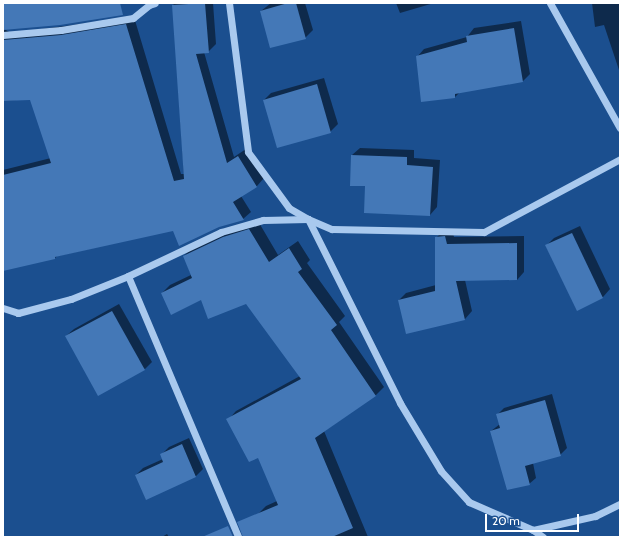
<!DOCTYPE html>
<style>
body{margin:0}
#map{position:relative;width:623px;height:540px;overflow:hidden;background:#1b4f8f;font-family:Cabin,sans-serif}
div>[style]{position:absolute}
.shadow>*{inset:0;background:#0007}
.building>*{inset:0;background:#4478b7}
.minor>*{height:7px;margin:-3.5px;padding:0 3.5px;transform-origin:3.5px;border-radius:3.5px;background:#a9c9ee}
span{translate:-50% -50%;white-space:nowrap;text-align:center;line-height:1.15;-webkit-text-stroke:4px #1b4f8f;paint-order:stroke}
.frame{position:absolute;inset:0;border:4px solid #fff;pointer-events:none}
.scale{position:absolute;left:485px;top:514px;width:94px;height:18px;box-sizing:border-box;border:2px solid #fff;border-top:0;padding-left:5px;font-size:12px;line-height:14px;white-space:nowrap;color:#fff;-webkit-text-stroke:3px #1b4f8f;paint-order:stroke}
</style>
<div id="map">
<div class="shadow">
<i style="clip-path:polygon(3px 3px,91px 3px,4px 29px,11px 33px,134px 17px,181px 174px,184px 174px,173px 5px,175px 3px,213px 3px,216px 44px,208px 52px,204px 52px,234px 157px,246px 149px,264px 178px,257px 186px,241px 196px,251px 212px,243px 219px,173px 230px,57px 256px,55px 258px,3px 255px,3px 170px,51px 158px,31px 99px,3px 101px)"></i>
<i style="clip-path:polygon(271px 3px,305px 3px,313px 30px,305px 38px,261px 11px)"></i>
<i style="clip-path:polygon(396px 3px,434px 3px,400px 13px)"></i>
<i style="clip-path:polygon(592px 3px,620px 3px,620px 73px,604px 25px,595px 27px)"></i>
<i style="clip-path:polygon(521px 21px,530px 74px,523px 81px,460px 92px,455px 97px,422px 101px,417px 57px,424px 49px,467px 37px,474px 28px)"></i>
<i style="clip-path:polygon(324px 78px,338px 124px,330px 132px,264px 100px,271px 93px)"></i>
<i style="clip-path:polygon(360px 148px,414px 150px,414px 158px,440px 160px,437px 207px,430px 215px,366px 185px,352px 155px)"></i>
<i style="clip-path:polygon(258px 221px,278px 255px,298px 241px,310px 260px,307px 263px,345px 316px,339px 322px,384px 387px,376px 395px,324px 431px,368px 537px,268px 537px,258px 514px,266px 506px,277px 501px,258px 456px,228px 420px,236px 411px,300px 376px,246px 303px,201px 299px,162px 293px,170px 285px,191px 275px,184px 256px,192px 248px,232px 229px)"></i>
<i style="clip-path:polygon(580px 226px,610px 289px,603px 297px,577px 309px,546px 246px,554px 238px)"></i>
<i style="clip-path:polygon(452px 229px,454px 237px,524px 236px,524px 272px,517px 280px,465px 280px,472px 311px,465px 319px,407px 333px,399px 300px,406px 293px,436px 285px,436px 238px,444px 230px)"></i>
<i style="clip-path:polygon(119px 304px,152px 362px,145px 369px,66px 336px,74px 329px)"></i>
<i style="clip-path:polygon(552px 394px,567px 448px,560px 455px,533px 463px,536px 478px,529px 484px,491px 431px,500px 424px,497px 415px,504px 408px)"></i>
<i style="clip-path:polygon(189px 438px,203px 469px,196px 476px,146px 499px,136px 475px,143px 468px,163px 459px,161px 455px,169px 447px)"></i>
<i style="clip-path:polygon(167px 534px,169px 537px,162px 537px)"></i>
</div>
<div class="building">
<i style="clip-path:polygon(3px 3px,120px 3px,123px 15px,60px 25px,3px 30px)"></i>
<i style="clip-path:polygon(205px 3px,209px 53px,196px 54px,227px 163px,238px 156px,257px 187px,233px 202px,244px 220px,219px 227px,179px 246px,173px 231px,55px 257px,55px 259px,3px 271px,3px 175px,51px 163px,30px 100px,3px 101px,3px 40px,61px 35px,126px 24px,174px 181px,184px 179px,172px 5px)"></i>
<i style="clip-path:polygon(288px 3px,296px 3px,306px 39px,270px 48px,260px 11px)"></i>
<i style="clip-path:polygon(514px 28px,523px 82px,455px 94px,455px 98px,421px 102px,416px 56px,467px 42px,466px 36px)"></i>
<i style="clip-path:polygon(317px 84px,331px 133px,277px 148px,263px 100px)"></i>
<i style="clip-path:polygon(351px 155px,407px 157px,407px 165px,433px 167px,430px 216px,364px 213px,365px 186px,350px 186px)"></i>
<i style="clip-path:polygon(249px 229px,269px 262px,289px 248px,302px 269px,298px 272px,337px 325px,331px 330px,376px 396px,315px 438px,353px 528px,332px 537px,243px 537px,237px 522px,278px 505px,258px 458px,249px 462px,226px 419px,301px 379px,246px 304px,208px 319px,201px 300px,171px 315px,161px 293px,192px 278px,183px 256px,223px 237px)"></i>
<i style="clip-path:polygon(572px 233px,603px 298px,577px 311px,545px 245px)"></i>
<i style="clip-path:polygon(445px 236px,447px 244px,517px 243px,517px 280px,456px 281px,465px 320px,406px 334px,398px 300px,435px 291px,435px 237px)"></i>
<i style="clip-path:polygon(112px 311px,145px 370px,98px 396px,65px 336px)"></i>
<i style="clip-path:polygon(545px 400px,561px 456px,525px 466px,530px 485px,507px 490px,490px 431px,500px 428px,496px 414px)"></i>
<i style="clip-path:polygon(182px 444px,196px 477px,146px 500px,135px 475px,163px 462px,160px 454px)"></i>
<i style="clip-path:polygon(228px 526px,233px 537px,202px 537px)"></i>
</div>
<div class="minor">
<i style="left:229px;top:3px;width:150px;rotate:82.7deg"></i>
<i style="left:248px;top:152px;width:69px;rotate:53.8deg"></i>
<i style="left:289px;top:208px;width:22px;rotate:30deg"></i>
<i style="left:308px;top:219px;width:26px;rotate:23deg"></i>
<i style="left:332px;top:229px;width:152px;rotate:1.1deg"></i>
<i style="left:484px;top:232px;width:154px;rotate:-28.2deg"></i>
<i style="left:550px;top:3px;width:143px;rotate:60.8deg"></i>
<i style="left:3px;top:35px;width:58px;rotate:-4.9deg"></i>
<i style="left:61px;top:30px;width:73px;rotate:-9.5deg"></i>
<i style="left:133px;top:18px;width:21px;rotate:-39deg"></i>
<i style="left:149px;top:5px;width:6px;rotate:-18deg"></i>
<i style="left:128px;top:276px;width:283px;rotate:67.1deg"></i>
<i style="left:3px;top:308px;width:16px;rotate:18deg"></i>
<i style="left:18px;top:313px;width:55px;rotate:-14.8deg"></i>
<i style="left:71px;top:299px;width:61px;rotate:-22deg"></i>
<i style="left:128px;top:276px;width:103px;rotate:-25.3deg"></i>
<i style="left:221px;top:232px;width:44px;rotate:-15.9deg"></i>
<i style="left:263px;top:220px;width:45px;rotate:-1.3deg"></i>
<i style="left:308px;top:219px;width:206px;rotate:63.4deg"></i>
<i style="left:400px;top:403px;width:79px;rotate:58.9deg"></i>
<i style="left:441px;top:471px;width:42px;rotate:47.9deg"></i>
<i style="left:469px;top:502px;width:70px;rotate:23.6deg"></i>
<i style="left:533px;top:530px;width:12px;rotate:35deg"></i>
<i style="left:533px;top:530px;width:64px;rotate:-12.7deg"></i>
<i style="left:595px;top:516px;width:28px;rotate:-26deg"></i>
</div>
<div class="frame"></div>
<div class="scale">20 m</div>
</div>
